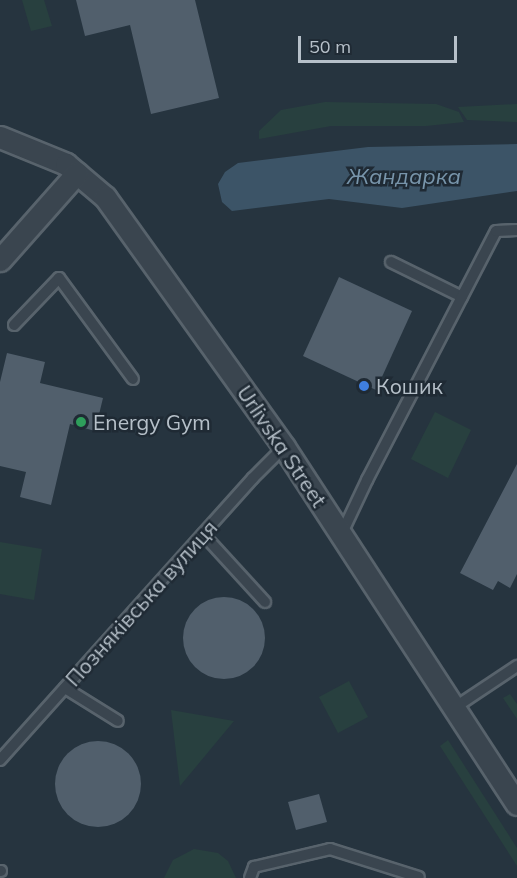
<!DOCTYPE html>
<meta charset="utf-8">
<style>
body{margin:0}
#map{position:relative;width:517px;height:878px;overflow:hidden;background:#26343f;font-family:Mulish,sans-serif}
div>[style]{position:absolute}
.green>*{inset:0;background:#28403f}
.water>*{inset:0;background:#3c5467}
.building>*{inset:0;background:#515f6c}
.round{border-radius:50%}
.roads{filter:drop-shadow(2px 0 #58636c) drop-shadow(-2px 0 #58636c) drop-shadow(0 2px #58636c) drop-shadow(0 -2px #58636c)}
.service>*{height:10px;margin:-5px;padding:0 5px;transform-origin:5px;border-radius:5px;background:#3a454f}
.minor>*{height:21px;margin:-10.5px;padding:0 10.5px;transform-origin:10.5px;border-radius:10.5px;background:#3a454f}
.dots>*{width:16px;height:16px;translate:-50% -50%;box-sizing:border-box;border:3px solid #1f2a34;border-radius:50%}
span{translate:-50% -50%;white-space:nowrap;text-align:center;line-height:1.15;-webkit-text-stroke:5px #1f2a34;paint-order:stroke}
.poi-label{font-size:21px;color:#b6c0c9}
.left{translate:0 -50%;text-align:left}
.street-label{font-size:21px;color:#b6c0c9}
.water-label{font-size:22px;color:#7895ab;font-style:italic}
.scale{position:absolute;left:298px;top:36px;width:159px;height:27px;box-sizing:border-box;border:3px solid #b6c0c9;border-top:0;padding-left:8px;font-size:18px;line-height:21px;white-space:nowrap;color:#b6c0c9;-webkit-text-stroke:4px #1f2a34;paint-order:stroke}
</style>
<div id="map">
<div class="green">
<i style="clip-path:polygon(22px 0,44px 0,52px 26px,31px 31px)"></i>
<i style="clip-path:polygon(325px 102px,436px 104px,459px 112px,464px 122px,426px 126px,331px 126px,259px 139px,259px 131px,281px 110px)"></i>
<i style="clip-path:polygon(517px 104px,517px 122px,467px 120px,458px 107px)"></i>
<i style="clip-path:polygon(435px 412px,471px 430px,448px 478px,411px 459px)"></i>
<i style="clip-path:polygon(0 542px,42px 549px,34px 600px,0 594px)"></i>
<i style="clip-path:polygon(349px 681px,368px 717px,338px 733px,319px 697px)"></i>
<i style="clip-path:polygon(510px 694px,517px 704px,517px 719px,503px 698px)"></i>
<i style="clip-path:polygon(171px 710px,234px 721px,180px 786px)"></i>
<i style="clip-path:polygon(448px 740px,517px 848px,517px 866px,440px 746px)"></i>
<i style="clip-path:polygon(194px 849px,218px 853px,228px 861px,236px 878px,164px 878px,173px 860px)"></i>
</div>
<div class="water">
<i style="clip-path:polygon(517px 144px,517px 191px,402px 208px,329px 199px,232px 211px,222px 202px,218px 184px,225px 172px,238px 163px,368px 147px)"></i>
</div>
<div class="building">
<i style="clip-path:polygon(76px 0,195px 0,219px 98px,151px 114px,130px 25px,85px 36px)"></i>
<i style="clip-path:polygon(339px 277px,412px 311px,376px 390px,303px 356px)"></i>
<i style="clip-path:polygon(7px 353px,45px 362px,40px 383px,103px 398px,95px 431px,70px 424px,51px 505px,20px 497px,26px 472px,0 466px,0 382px)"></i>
<i style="clip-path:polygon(517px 464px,517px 574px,510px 588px,498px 581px,493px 590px,460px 573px)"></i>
<i class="round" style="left:183px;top:597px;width:82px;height:82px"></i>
<i class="round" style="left:55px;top:741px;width:86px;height:86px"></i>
<i style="clip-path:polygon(319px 794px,327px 822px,296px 830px,288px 802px)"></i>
</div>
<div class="roads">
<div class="service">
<i style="left:391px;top:262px;width:79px;rotate:26.2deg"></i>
<i style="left:14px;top:325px;width:65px;rotate:-46.2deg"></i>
<i style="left:59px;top:278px;width:125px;rotate:53.8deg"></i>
<i style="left:203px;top:534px;width:92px;rotate:47.6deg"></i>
<i style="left:341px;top:535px;width:61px;rotate:-64.7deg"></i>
<i style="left:367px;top:480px;width:280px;rotate:-62.6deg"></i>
<i style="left:496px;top:231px;width:21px;rotate:-3deg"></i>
<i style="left:65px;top:688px;width:62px;rotate:31.9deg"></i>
<i style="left:454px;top:708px;width:76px;rotate:-33.7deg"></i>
<i style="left:0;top:760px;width:379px;rotate:-48.1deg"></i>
<i style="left:253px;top:478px;width:44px;rotate:-45deg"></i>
<i style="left:0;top:871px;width:1px"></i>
<i style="left:250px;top:878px;width:12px;rotate:-70deg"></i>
<i style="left:254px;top:867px;width:78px;rotate:-13.3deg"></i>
<i style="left:330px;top:849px;width:93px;rotate:17.5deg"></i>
</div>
<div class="minor">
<i style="left:0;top:137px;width:71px;rotate:22.2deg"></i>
<i style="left:66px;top:164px;width:51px;rotate:40.2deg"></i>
<i style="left:105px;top:197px;width:307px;rotate:54.4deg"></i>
<i style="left:284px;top:447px;width:426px;rotate:56.9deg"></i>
<i style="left:0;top:260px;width:116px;rotate:-48.5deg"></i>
</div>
</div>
<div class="dots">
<i style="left:364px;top:386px;background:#3f7fe0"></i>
<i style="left:81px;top:422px;background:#2e9e5b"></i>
</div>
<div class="poi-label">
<span class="left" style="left:376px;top:386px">Кошик</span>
<span class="left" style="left:93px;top:422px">Energy Gym</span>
</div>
<div class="street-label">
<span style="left:282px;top:446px;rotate:56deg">Urlivska Street</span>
<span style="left:141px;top:603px;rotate:-48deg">Позняківська вулиця</span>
</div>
<div class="water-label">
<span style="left:404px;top:177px">Жандарка</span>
</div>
<div class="scale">50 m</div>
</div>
